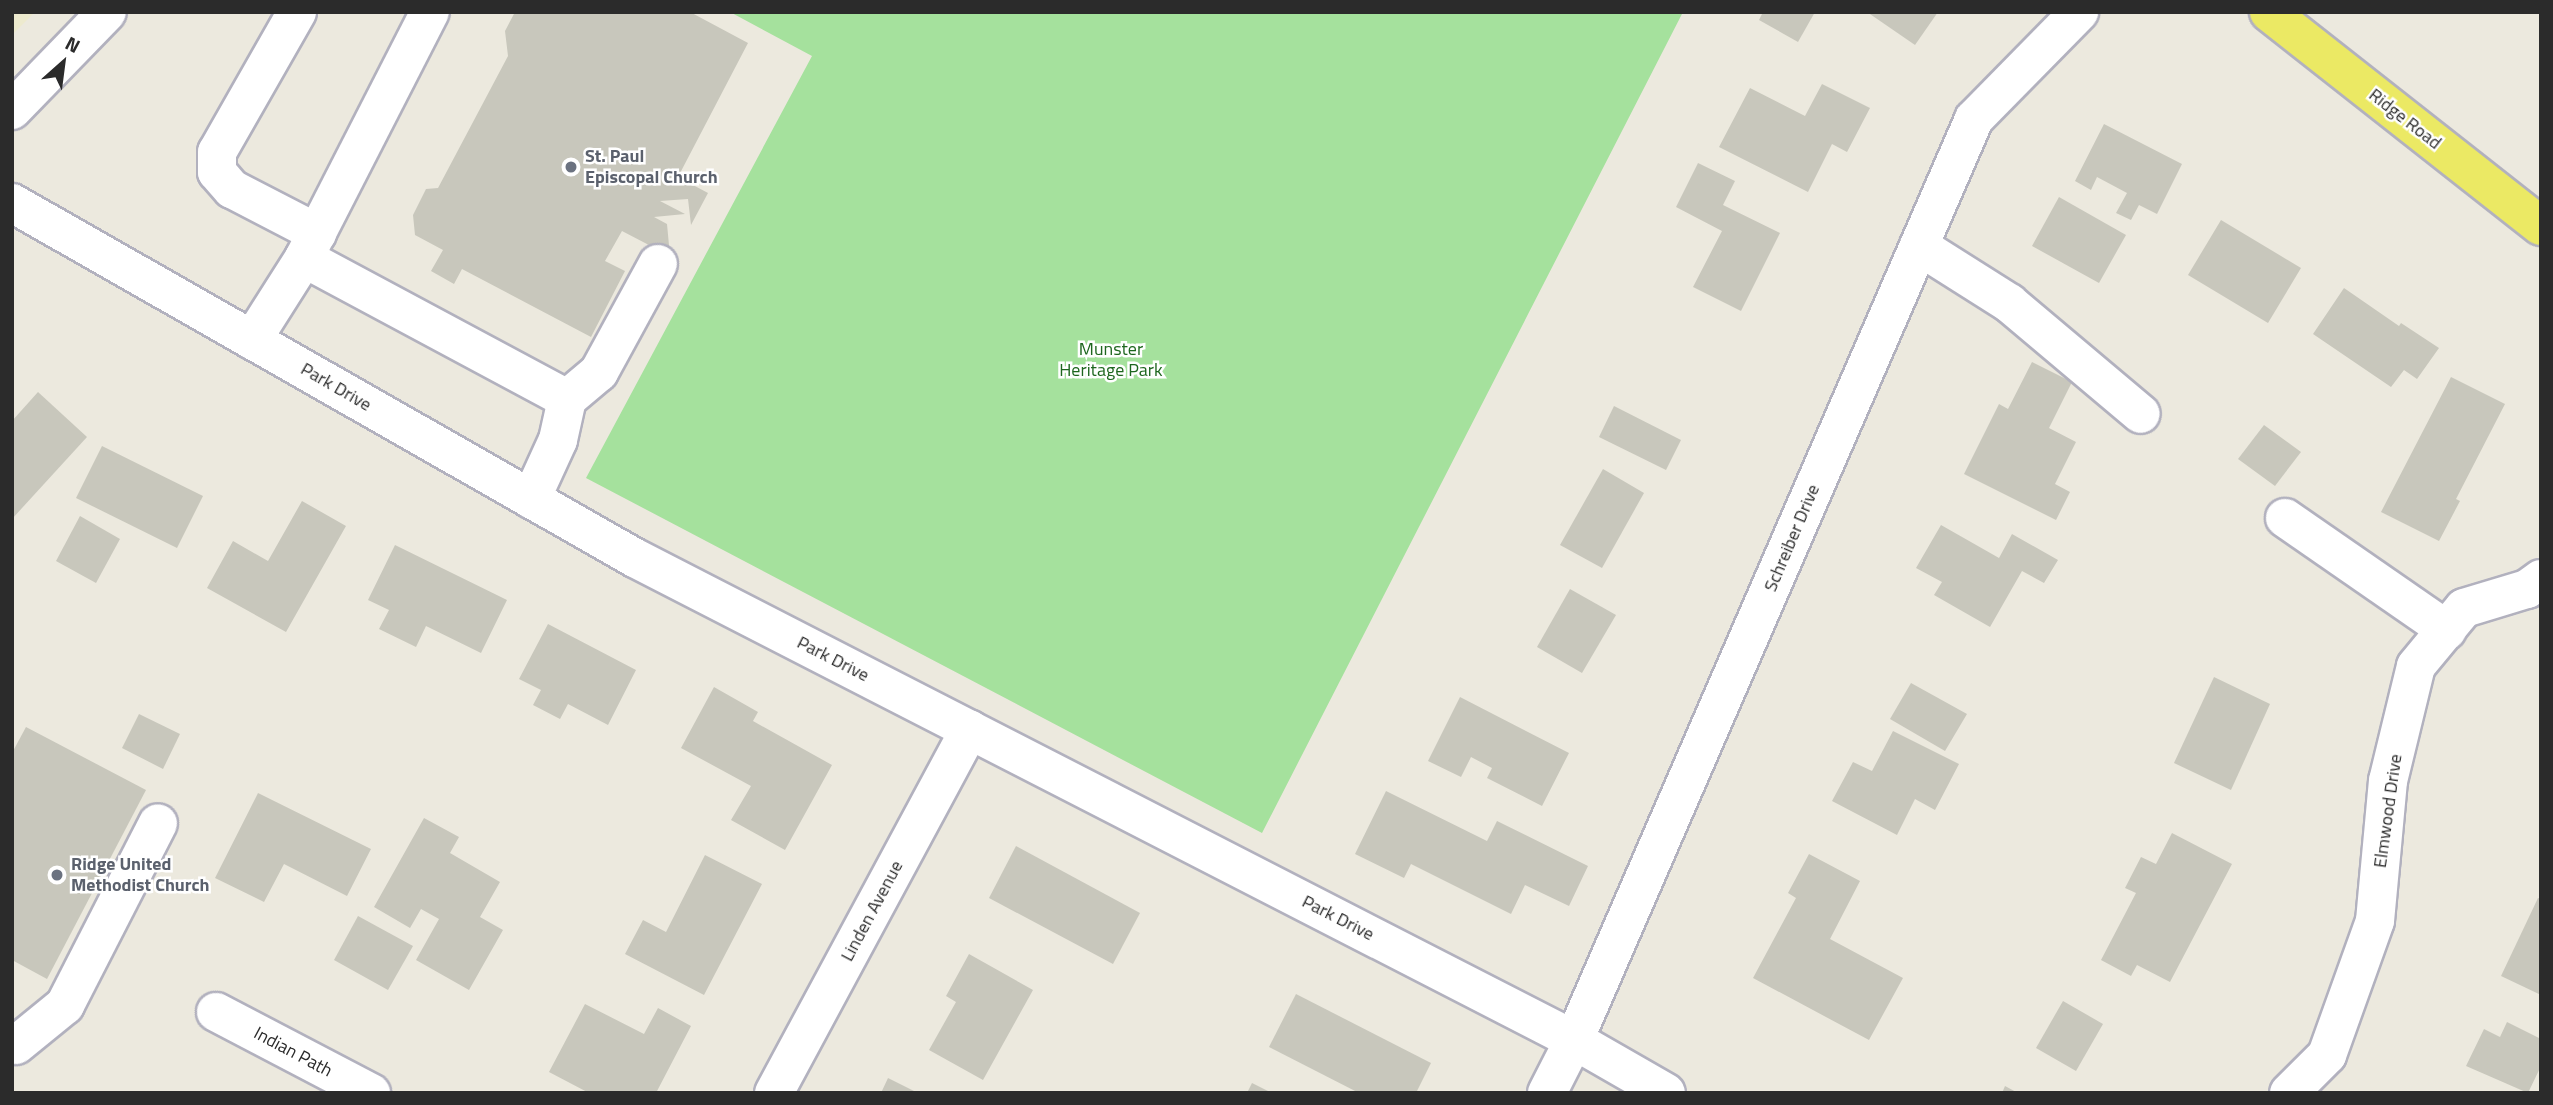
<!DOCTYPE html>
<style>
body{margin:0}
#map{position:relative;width:2553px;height:1105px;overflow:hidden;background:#ece9de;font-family:"Titillium Web",sans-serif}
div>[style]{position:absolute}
.education>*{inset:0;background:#edeace}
.green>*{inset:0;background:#a5e19d}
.building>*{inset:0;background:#c8c7bc}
.roads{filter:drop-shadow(2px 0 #b2b1be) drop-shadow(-2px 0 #b2b1be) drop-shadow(0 2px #b2b1be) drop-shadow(0 -2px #b2b1be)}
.minor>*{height:38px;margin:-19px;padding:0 19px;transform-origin:19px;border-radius:19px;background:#fff}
.major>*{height:38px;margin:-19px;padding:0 19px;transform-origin:19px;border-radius:19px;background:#ebe964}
.dots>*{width:19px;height:19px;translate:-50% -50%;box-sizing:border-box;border:4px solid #fff;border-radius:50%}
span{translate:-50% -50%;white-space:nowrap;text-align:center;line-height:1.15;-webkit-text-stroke:5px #fff;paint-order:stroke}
.street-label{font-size:18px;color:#2b2b2b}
.worship-label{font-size:18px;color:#5b616d;font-weight:700}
.left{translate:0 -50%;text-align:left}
.park-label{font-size:18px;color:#1d661e}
.frame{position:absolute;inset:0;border:14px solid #2b2b2b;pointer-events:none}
.north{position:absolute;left:28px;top:28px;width:70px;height:70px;-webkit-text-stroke:5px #fff;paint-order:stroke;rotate:28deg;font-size:19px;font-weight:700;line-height:28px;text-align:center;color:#2b2b2b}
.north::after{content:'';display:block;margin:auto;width:24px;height:32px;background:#2b2b2b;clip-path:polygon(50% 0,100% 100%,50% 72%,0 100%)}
</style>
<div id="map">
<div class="education">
<i style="clip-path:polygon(12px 12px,35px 12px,12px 35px)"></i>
</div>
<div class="green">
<i style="clip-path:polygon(730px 12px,1683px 12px,1262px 833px,586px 478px,812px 56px)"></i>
</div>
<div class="building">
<i style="clip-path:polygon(515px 12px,690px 12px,748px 43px,678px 177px,708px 193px,691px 225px,688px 199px,660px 201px,685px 214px,654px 217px,667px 224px,670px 256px,622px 231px,605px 261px,625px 271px,591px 337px,462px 269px,454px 284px,431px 271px,443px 250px,415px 235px,413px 215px,426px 189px,438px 188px,508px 56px,505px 31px)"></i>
<i style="clip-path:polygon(1763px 12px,1815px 12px,1798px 42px,1759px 20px)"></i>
<i style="clip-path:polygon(1867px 12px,1938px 12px,1915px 45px)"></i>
<i style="clip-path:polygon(1822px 84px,1870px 108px,1847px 152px,1832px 144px,1808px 192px,1719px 147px,1750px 88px,1805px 116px)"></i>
<i style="clip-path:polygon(2104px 124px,2182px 164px,2157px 214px,2139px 205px,2131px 220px,2116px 213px,2127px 193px,2097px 177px,2091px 190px,2075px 181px)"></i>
<i style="clip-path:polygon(1698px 163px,1735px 181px,1723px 205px,1780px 233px,1741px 311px,1693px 287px,1722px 231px,1676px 207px)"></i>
<i style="clip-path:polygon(2059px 197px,2126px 235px,2099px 283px,2032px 246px)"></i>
<i style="clip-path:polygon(2221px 220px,2301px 268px,2268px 323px,2188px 275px)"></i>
<i style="clip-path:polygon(2344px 288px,2399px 326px,2401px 323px,2439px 348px,2417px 379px,2404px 370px,2391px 387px,2313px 334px)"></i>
<i style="clip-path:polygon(2032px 362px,2072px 382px,2049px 428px,2076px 442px,2055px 484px,2070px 492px,2056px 520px,1964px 474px,1999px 404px,2008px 409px)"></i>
<i style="clip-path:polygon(2451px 377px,2505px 404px,2456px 499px,2460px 501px,2439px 541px,2381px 512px)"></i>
<i style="clip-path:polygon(38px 392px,87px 437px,12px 519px,12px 421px)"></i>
<i style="clip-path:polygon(1614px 406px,1681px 440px,1666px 470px,1599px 437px)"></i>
<i style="clip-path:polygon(2264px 425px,2301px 452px,2275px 486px,2238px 459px)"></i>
<i style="clip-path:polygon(102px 446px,203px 496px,177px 548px,76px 498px)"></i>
<i style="clip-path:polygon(1603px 469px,1644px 493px,1602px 568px,1560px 545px)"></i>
<i style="clip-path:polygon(302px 501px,346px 526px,286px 632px,207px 588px,233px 541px,268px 561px)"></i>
<i style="clip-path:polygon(80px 516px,120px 539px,96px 583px,56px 561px)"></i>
<i style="clip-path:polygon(1941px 525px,1999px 558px,2012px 534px,2058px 560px,2044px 583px,2022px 571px,1990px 627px,1934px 595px,1942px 582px,1916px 568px)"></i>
<i style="clip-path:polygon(395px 545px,507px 600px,481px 653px,426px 626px,416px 647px,379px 629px,389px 610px,368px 600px)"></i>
<i style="clip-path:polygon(1570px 589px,1616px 615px,1582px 673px,1537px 647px)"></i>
<i style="clip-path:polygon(548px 624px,636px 670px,608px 725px,568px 704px,560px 719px,533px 705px,541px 690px,519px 679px)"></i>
<i style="clip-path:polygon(2214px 677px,2270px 704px,2231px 790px,2174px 763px)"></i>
<i style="clip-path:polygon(1911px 683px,1967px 714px,1945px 751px,1890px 719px)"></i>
<i style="clip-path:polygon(714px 687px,758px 712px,753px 721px,832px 765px,785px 850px,731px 820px,751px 786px,681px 748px)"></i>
<i style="clip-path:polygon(1460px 697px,1569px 753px,1542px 806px,1487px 778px,1492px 768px,1471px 757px,1461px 777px,1428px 761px)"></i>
<i style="clip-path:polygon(139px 714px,180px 734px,163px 769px,122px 748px)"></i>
<i style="clip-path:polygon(26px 727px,146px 790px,47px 979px,12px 960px,12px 753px)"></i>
<i style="clip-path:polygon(1893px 731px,1959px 764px,1935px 810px,1915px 799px,1897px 835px,1832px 801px,1853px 762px,1872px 771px)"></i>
<i style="clip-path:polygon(1386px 791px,1487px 841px,1497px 821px,1588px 866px,1569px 906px,1525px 885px,1511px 914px,1411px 864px,1404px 878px,1355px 854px)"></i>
<i style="clip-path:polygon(258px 793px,371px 849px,347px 896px,284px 864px,264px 902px,215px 878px)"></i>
<i style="clip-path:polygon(424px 818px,459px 837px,450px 853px,500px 882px,480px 917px,503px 930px,469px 990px,416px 960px,439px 919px,421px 909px,410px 928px,374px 907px)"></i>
<i style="clip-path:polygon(2172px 833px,2232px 864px,2170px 982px,2137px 965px,2131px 976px,2101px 960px,2136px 893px,2125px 888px,2141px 857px,2156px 864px)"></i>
<i style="clip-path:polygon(1016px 846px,1140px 913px,1113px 964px,989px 898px)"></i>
<i style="clip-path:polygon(1809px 854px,1860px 881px,1830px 939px,1903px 978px,1869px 1040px,1753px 978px,1796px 898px,1788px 893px)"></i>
<i style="clip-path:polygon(705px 855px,762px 884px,704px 995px,625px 954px,643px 920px,666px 932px)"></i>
<i style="clip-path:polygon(2538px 898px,2541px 899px,2541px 995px,2501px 976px)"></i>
<i style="clip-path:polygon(358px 916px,413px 946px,388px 990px,334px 960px)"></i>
<i style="clip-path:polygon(969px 954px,1033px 990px,983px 1080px,929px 1050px,956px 1002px,946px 996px)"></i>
<i style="clip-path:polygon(1296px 994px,1431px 1063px,1416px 1093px,1359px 1093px,1269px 1047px)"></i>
<i style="clip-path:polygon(2063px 1001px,2103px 1024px,2076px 1071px,2036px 1048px)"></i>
<i style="clip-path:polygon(585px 1004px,644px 1034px,658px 1008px,691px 1026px,656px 1093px,589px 1093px,549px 1072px)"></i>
<i style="clip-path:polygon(2507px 1022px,2541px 1039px,2541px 1066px,2528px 1093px,2466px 1066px,2484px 1029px,2500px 1037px)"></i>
<i style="clip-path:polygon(888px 1078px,918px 1093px,881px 1093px)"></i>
<i style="clip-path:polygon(1252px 1083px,1272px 1093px,1247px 1093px)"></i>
<i style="clip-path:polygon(2005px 1086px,2018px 1093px,2002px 1093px)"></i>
</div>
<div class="roads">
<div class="minor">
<i style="left:297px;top:12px;width:161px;rotate:119.7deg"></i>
<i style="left:217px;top:152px;width:20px;rotate:90deg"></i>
<i style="left:217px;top:172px;width:23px;rotate:49deg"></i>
<i style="left:232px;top:189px;width:96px;rotate:27.4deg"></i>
<i style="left:12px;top:110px;width:136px;rotate:-45.9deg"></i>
<i style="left:12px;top:203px;width:717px;rotate:29.68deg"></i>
<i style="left:635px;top:558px;width:1055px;rotate:27.17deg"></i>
<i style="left:1574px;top:1040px;width:106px;rotate:29.9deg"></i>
<i style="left:1919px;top:246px;width:107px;rotate:32.3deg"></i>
<i style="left:2009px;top:303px;width:172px;rotate:40.1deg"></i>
<i style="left:305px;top:256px;width:274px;rotate:-62.9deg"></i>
<i style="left:252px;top:340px;width:97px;rotate:-57.6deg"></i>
<i style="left:304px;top:258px;width:298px;rotate:28.2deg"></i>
<i style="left:567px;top:399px;width:42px;rotate:102.4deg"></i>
<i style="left:558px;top:440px;width:65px;rotate:114.6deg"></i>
<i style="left:567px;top:399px;width:42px;rotate:-40.2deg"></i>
<i style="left:599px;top:372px;width:123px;rotate:-61.4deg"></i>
<i style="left:2285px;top:518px;width:197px;rotate:34.7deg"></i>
<i style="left:216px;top:1012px;width:175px;rotate:27.6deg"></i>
<i style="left:16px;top:1045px;width:63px;rotate:-39.2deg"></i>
<i style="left:65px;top:1005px;width:204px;rotate:-62.9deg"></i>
<i style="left:774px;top:1093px;width:413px;rotate:-61.7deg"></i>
<i style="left:1547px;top:1093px;width:59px;rotate:-63deg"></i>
<i style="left:1574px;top:1040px;width:1004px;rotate:-66.52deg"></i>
<i style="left:1974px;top:119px;width:150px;rotate:-45.5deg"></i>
<i style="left:2289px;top:1093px;width:54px;rotate:-45deg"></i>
<i style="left:2327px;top:1055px;width:142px;rotate:-70.3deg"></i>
<i style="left:2375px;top:921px;width:141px;rotate:-84.7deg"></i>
<i style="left:2388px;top:781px;width:118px;rotate:-76.3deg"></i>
<i style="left:2416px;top:666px;width:75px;rotate:-50.4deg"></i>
<i style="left:2464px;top:608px;width:66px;rotate:-16.8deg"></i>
<i style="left:2527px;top:589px;width:17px;rotate:-36deg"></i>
</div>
<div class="major">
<i style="left:2269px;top:12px;width:346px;rotate:38.2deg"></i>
</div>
</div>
<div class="dots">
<i style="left:571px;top:167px;background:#6b7280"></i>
<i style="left:57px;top:875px;background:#6b7280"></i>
</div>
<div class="street-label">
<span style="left:2405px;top:119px;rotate:38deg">Ridge Road</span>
<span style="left:336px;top:387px;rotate:30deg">Park Drive</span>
<span style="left:1792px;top:538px;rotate:-67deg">Schreiber Drive</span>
<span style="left:833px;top:659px;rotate:27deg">Park Drive</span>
<span style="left:2388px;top:811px;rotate:-82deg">Elmwood Drive</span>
<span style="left:872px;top:911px;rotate:-62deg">Linden Avenue</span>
<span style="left:1338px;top:918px;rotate:27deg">Park Drive</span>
<span style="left:293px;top:1052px;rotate:28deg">Indian Path</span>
</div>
<div class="worship-label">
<span class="left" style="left:585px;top:167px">St. Paul<br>Episcopal Church</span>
<span class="left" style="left:71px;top:875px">Ridge United<br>Methodist Church</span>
</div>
<div class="park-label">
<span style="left:1111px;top:360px">Munster<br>Heritage Park</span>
</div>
<div class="frame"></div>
<div class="north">N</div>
</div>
